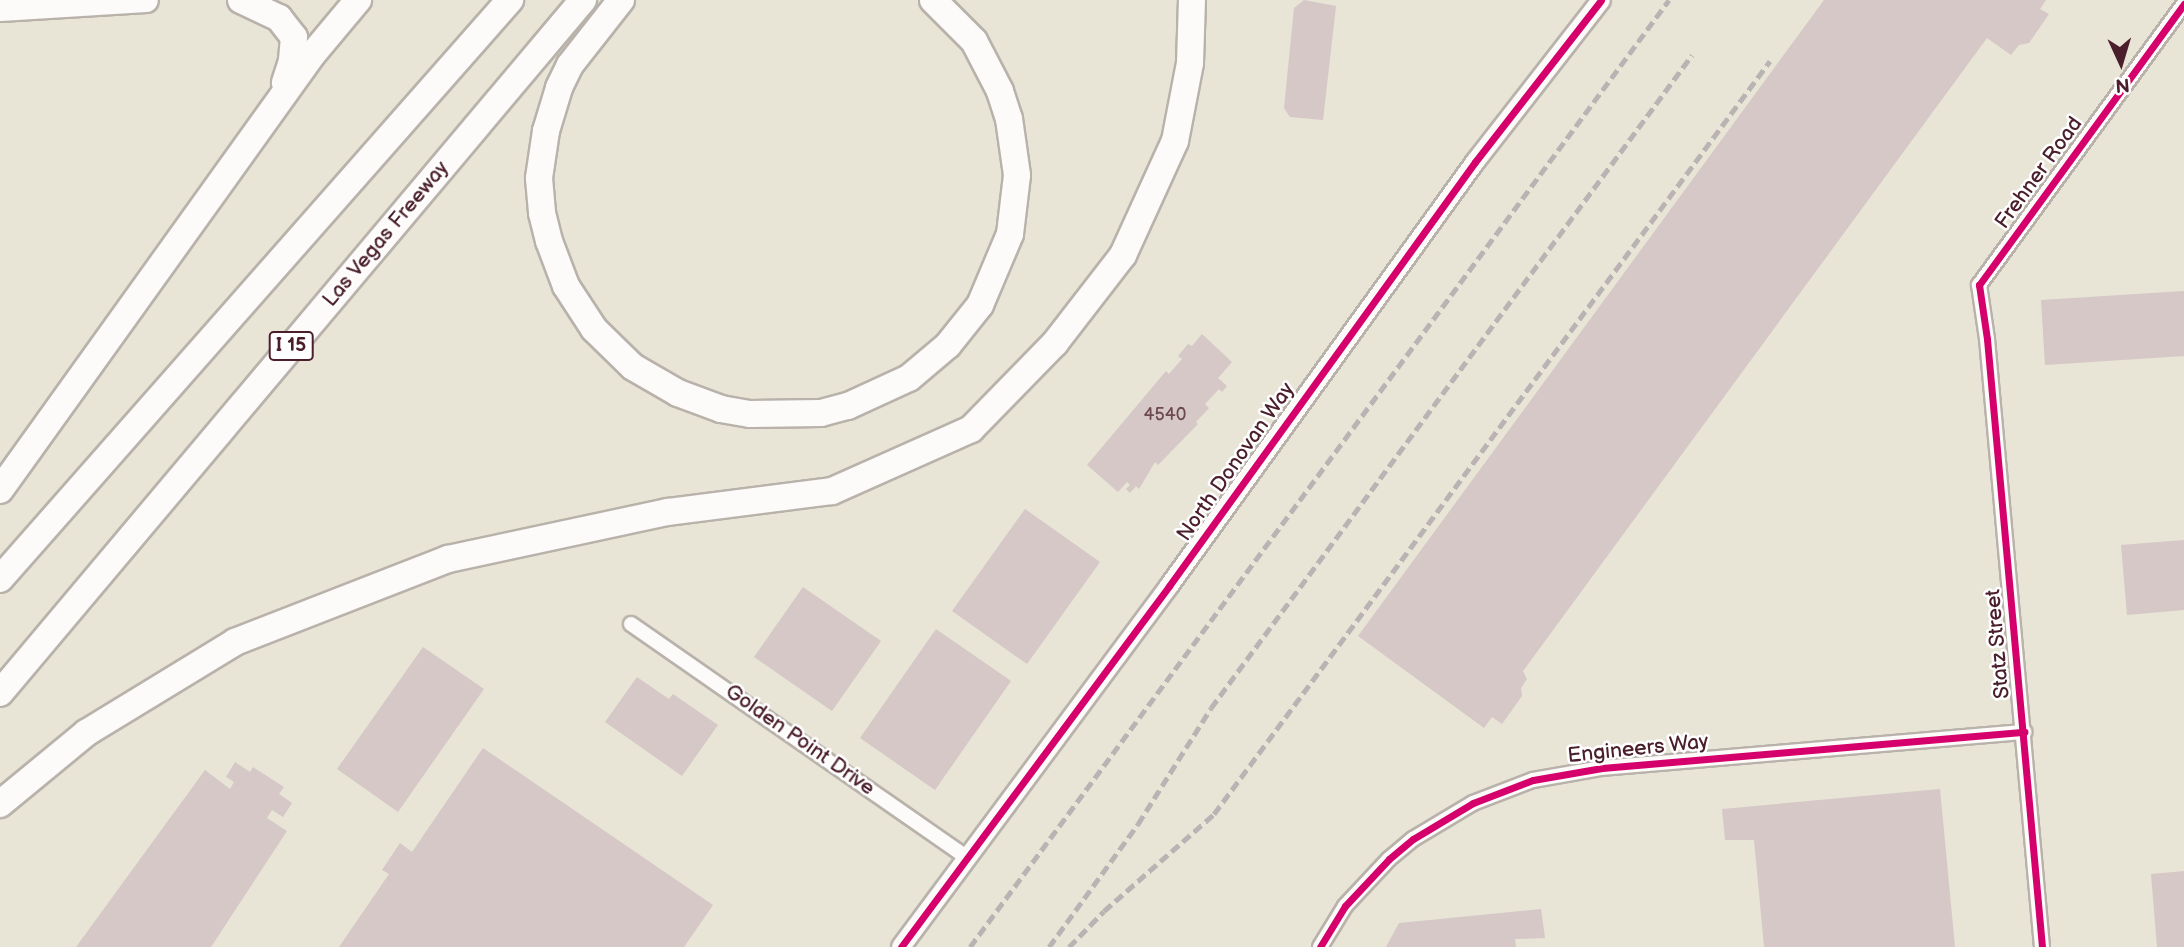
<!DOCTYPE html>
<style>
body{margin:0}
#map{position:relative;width:2184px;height:947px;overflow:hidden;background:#e8e4d6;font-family:"Balsamiq Sans",sans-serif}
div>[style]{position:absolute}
.building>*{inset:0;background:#d5c8c6}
.roads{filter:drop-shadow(2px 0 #b9b2ab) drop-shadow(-2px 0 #b9b2ab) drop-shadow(0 2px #b9b2ab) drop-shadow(0 -2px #b9b2ab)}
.minor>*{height:14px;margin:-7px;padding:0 7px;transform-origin:7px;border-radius:7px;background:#fcfbf9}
.tertiary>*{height:18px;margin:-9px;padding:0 9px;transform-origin:9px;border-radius:9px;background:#fcfbf9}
.primary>*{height:23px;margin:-11.5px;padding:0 11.5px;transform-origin:11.5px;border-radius:11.5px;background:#fcfbf9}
.motorway>*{height:26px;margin:-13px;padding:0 13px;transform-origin:13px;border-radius:13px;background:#fcfbf9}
.rail>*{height:5px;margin-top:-2.5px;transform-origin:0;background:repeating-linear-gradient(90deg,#b9b4b3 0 10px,transparent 0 15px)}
.cycleway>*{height:7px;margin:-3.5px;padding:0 3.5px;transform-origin:3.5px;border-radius:3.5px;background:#d6006c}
span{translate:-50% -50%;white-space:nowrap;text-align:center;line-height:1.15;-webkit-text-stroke:5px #fff;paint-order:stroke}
.number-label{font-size:18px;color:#6d4952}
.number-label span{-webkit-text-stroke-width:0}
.shield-label span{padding:2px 5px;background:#fff;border:2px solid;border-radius:5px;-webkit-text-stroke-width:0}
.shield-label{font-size:19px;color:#4a1f2b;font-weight:700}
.street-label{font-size:21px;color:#4a1f2b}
.north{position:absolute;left:2086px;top:28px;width:70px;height:70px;-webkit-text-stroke:5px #fff;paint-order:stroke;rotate:176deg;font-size:19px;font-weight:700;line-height:28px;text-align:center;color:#4a1f2b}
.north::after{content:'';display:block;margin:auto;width:24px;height:32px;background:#4a1f2b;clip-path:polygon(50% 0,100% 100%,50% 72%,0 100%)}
</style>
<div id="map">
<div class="building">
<i style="clip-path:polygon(1304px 0,1336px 6px,1323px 120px,1290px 117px,1284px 108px,1294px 8px)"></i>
<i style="clip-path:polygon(1824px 0,2046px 0,2040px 9px,2049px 14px,2029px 43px,2019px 45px,2011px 55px,1987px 38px,1523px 671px,1527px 679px,1521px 688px,1522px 696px,1502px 724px,1492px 717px,1484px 728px,1358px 636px)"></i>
<i style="clip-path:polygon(2184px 291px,2184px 356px,2045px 365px,2041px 300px)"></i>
<i style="clip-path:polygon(1202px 334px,1232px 362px,1218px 378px,1227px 386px,1222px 392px,1219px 389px,1205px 404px,1209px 408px,1196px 422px,1198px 424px,1158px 465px,1155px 462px,1139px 489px,1136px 486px,1130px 493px,1126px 489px,1130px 485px,1127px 482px,1118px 492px,1087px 465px,1166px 371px,1169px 374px,1182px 359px,1178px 356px,1188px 344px,1192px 346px)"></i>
<i style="clip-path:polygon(1025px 509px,1100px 562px,1027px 664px,952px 611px)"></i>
<i style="clip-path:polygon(2184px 540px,2184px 610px,2127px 615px,2121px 545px)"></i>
<i style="clip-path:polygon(803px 587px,881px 641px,832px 711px,754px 657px)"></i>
<i style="clip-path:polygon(936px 629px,1011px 681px,935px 790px,860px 738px)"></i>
<i style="clip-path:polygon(423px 647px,484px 689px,398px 812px,337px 769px)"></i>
<i style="clip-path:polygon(637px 677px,669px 699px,673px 694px,718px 725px,682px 776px,605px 722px)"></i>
<i style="clip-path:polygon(483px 748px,713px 905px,684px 947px,339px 947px,389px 874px,382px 870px,400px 843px,412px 852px)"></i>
<i style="clip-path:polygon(235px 762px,250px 772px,253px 767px,284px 787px,279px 794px,292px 803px,283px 817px,272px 810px,267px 818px,287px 831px,211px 947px,76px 947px,205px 770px,230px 789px,234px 782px,226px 777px)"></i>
<i style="clip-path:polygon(1940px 789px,1955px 947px,1764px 947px,1754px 840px,1725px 840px,1722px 809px)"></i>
<i style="clip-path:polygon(2184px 871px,2184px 947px,2157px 947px,2151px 874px)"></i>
<i style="clip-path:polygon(1541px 909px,1545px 938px,1515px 939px,1516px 947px,1386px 947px,1399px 923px)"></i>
</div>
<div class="roads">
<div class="minor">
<i style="left:631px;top:624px;width:410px;rotate:34.8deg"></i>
<i style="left:1320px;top:947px;width:48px;rotate:-58.6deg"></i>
<i style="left:1345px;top:906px;width:64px;rotate:-46.9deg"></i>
<i style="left:1389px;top:859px;width:31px;rotate:-40deg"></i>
<i style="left:1413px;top:839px;width:70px;rotate:-31deg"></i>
<i style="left:1473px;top:803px;width:64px;rotate:-21deg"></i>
<i style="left:1533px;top:780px;width:70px;rotate:-9.9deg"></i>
<i style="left:1602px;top:768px;width:424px;rotate:-4.9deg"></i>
<i style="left:2042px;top:947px;width:610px;rotate:-95.17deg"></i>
<i style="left:1987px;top:339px;width:55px;rotate:-98.4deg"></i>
<i style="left:1979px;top:285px;width:348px;rotate:-53.9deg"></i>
</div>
<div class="tertiary">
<i style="left:901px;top:947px;width:450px;rotate:-53.4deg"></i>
<i style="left:1169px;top:586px;width:523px;rotate:-54.18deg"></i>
<i style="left:1475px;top:162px;width:205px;rotate:-52.1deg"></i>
</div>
<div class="primary">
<i style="left:0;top:9px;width:146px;rotate:-3.5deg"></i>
</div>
<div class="motorway">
<i style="left:241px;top:0;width:42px;rotate:25.3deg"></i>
<i style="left:279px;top:18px;width:24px;rotate:52deg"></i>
<i style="left:294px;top:37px;width:24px;rotate:95deg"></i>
<i style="left:292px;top:61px;width:23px;rotate:108deg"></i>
<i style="left:621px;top:0;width:83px;rotate:128.1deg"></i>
<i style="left:570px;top:65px;width:25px;rotate:116deg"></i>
<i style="left:559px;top:88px;width:45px;rotate:106.8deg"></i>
<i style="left:546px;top:131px;width:48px;rotate:98.5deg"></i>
<i style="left:539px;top:178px;width:35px;rotate:85deg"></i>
<i style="left:542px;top:213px;width:29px;rotate:76deg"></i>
<i style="left:549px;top:241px;width:48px;rotate:69.3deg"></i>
<i style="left:566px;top:286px;width:51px;rotate:56.9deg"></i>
<i style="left:594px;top:329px;width:54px;rotate:44.3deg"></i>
<i style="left:633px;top:367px;width:52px;rotate:30deg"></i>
<i style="left:678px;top:393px;width:46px;rotate:20.4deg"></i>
<i style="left:721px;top:409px;width:29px;rotate:10deg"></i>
<i style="left:750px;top:414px;width:71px;rotate:-0.8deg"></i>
<i style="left:821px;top:413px;width:28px;rotate:-15deg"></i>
<i style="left:848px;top:406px;width:67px;rotate:-24.7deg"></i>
<i style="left:909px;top:378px;width:51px;rotate:-40.2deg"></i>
<i style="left:948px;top:345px;width:51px;rotate:-51.3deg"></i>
<i style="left:980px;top:305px;width:77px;rotate:-67.1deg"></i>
<i style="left:1010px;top:234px;width:59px;rotate:-83.2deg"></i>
<i style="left:1017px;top:175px;width:57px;rotate:-98.1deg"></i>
<i style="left:1009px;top:119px;width:29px;rotate:-108deg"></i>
<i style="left:1000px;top:91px;width:56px;rotate:-117.5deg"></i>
<i style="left:974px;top:41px;width:58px;rotate:-135deg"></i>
<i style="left:0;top:490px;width:535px;rotate:-54.35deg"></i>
<i style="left:312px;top:55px;width:72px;rotate:-50.1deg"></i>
<i style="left:0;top:579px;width:772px;rotate:-48.63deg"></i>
<i style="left:0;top:693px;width:906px;rotate:-49.93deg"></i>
<i style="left:0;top:804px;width:112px;rotate:-39.5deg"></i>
<i style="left:86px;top:733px;width:175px;rotate:-31.4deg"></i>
<i style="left:235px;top:642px;width:229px;rotate:-21.3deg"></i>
<i style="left:448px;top:559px;width:225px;rotate:-12.1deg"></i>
<i style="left:668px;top:512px;width:165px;rotate:-7.3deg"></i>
<i style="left:832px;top:491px;width:152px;rotate:-24deg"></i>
<i style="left:971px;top:429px;width:120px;rotate:-45.7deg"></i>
<i style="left:1055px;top:343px;width:111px;rotate:-52.3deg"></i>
<i style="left:1123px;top:255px;width:125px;rotate:-65.5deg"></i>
<i style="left:1175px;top:141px;width:79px;rotate:-79.1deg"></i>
<i style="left:1190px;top:63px;width:63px;rotate:-88.2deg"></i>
</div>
</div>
<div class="rail">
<i style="left:970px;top:947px;width:1177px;rotate:-53.57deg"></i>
<i style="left:1049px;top:947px;width:152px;rotate:-54.1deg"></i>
<i style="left:1138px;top:824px;width:137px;rotate:-57.8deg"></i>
<i style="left:1211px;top:708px;width:811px;rotate:-53.62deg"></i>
<i style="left:1069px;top:947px;width:50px;rotate:-45.8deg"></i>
<i style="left:1104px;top:911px;width:147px;rotate:-41.4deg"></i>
<i style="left:1214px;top:814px;width:936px;rotate:-53.56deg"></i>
</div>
<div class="cycleway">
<i style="left:901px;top:947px;width:450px;rotate:-53.4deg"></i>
<i style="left:1169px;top:586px;width:523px;rotate:-54.18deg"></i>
<i style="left:1475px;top:162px;width:205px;rotate:-52.1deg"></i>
<i style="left:1320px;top:947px;width:48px;rotate:-58.6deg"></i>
<i style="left:1345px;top:906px;width:64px;rotate:-46.9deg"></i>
<i style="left:1389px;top:859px;width:31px;rotate:-40deg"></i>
<i style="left:1413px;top:839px;width:70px;rotate:-31deg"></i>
<i style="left:1473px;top:803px;width:64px;rotate:-21deg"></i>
<i style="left:1533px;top:780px;width:70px;rotate:-9.9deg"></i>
<i style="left:1602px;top:768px;width:424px;rotate:-4.9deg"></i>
<i style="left:2042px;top:947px;width:610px;rotate:-95.17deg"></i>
<i style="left:1987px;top:339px;width:55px;rotate:-98.4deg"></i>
<i style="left:1979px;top:285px;width:348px;rotate:-53.9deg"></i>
</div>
<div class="number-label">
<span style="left:1165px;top:415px">4540</span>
</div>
<div class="shield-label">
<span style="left:291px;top:346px">I 15</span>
</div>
<div class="street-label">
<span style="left:2039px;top:173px;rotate:-54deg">Frehner Road</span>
<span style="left:386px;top:234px;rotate:-50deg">Las Vegas Freeway</span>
<span style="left:1236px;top:462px;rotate:-55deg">North Donovan Way</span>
<span style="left:1998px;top:644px;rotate:-95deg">Statz Street</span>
<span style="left:800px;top:740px;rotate:35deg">Golden Point Drive</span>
<span style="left:1638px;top:749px;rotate:-6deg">Engineers Way</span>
</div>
<div class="north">N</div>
</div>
